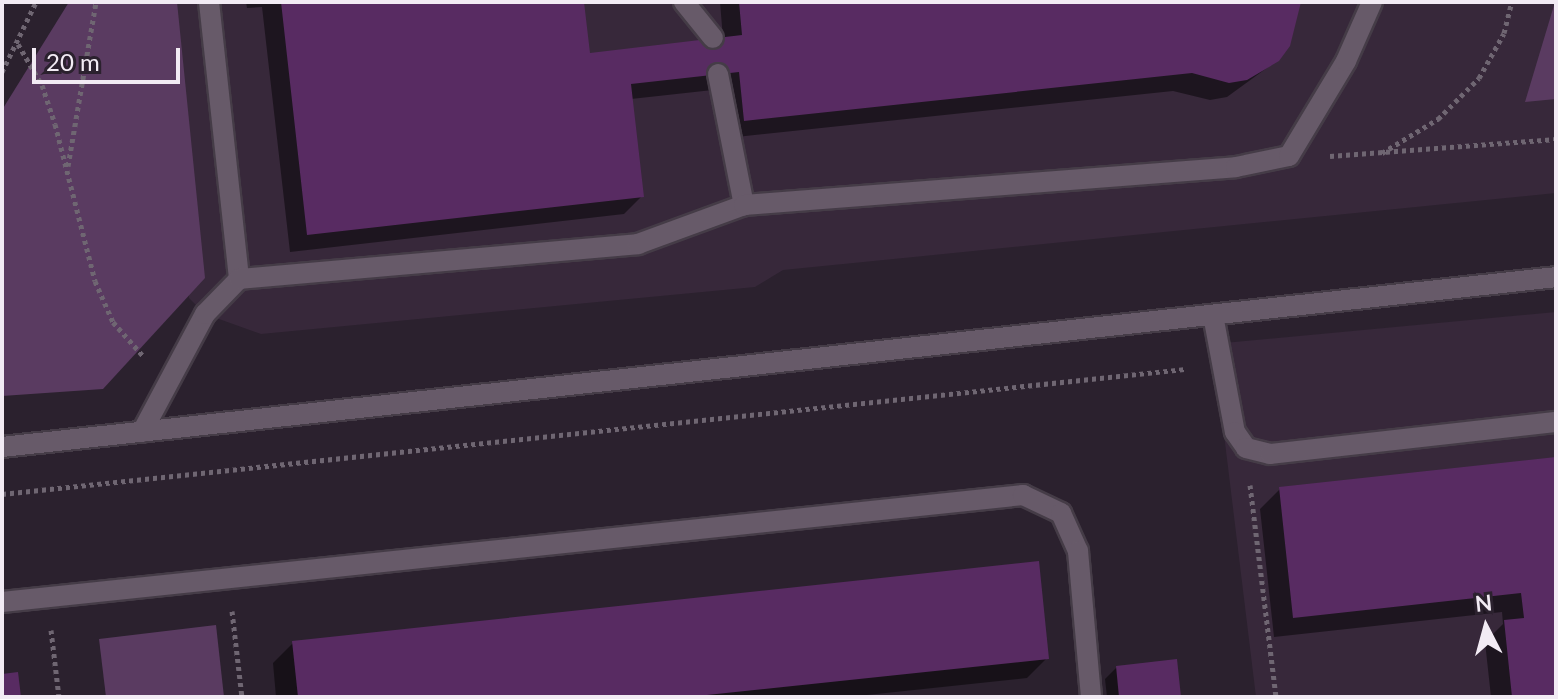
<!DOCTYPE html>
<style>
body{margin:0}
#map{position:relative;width:1558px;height:699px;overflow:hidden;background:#2b212e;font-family:Lato,sans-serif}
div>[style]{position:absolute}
.built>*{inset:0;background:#37283a}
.green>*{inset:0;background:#5a3b61}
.shadow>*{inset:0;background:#0007}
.building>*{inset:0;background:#582b62}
.path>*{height:5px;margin-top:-2.5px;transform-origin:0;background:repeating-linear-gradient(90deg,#6f6672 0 4px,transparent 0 8px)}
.roads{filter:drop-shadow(2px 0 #453c47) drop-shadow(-2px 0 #453c47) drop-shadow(0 2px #453c47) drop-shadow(0 -2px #453c47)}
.service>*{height:20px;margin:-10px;padding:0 10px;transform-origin:10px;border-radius:10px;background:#675a69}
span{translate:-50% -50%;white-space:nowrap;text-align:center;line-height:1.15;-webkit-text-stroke:6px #2b212e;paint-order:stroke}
.frame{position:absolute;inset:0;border:4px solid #f2ebf4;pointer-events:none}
.north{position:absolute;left:1446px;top:587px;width:80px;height:80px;-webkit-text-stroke:6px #2b212e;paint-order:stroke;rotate:354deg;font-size:22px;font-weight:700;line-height:32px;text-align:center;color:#f2ebf4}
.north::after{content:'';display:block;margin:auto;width:28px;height:36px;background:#f2ebf4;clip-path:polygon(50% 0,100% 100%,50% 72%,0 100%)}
.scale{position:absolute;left:32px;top:48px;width:148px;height:36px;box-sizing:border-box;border:4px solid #f2ebf4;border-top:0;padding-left:10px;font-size:24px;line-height:28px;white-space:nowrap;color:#f2ebf4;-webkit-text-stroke:6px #2b212e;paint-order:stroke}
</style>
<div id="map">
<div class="built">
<i style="clip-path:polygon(156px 2px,1556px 2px,1556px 193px,783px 270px,755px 287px,261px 334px,205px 314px,189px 298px)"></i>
<i style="clip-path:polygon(1556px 312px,1556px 697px,1256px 697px,1213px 344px)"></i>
</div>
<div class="green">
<i style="clip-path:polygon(69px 2px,177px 2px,205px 278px,103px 389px,2px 396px,2px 110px)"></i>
<i style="clip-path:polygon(1555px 2px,1556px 99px,1525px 102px)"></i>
<i style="clip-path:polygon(216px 625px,224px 697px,106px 697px,99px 639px)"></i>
</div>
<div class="shadow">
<i style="clip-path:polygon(246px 2px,582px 2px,588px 55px,723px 39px,720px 2px,1299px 2px,1278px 60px,1227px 97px,1210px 100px,1173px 91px,727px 138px,722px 89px,631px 99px,642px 196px,624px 214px,290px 252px,262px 7px,247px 8px)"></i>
<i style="clip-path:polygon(1556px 459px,1556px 697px,1491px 697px,1485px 642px,1503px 624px,1502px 612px,1274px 637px,1260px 509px,1280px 489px)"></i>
<i style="clip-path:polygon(293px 643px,1047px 658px,1027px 678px,848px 697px,276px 697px,273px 663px)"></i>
<i style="clip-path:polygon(1116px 668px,1179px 697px,1107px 697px,1105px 679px)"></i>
</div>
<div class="building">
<i style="clip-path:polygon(281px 2px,584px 2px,590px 53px,742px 35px,739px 2px,1301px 2px,1290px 46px,1279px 61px,1247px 80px,1229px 83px,1192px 73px,744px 121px,739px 72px,631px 84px,644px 197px,307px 235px)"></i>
<i style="clip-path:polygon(1556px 457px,1556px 697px,1512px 697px,1504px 620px,1524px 618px,1521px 593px,1293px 618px,1279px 487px)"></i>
<i style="clip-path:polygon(1039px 561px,1049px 659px,688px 697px,298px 697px,292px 641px)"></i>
<i style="clip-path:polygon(1177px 659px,1181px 697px,1119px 697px,1116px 666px)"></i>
<i style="clip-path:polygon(18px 672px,21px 697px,2px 697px,2px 674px)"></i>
</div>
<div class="path">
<i style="left:18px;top:44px;width:48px;rotate:59.7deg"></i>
<i style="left:42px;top:85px;width:41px;rotate:71.6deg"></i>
<i style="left:55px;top:124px;width:162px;rotate:75.7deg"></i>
<i style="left:95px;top:281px;width:45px;rotate:66.3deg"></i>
<i style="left:113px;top:322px;width:47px;rotate:48.5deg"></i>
<i style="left:2px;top:72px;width:78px;rotate:-64.1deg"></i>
<i style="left:1382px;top:153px;width:66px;rotate:-31.3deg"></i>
<i style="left:1438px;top:119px;width:58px;rotate:-45deg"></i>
<i style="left:1479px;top:78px;width:51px;rotate:-60.9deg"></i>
<i style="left:1504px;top:33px;width:32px;rotate:-76deg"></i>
<i style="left:1330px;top:156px;width:227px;rotate:-4.3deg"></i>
<i style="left:68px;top:166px;width:166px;rotate:-80.3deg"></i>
<i style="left:1250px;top:485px;width:214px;rotate:83deg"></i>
<i style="left:2px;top:494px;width:1191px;rotate:-6.03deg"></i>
<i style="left:232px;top:611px;width:87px;rotate:83.4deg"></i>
<i style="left:51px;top:630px;width:67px;rotate:83.2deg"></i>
</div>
<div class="roads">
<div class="service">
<i style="left:209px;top:2px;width:279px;rotate:83.8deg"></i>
<i style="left:684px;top:2px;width:46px;rotate:51.1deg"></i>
<i style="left:718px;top:74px;width:134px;rotate:78.8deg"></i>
<i style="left:1213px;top:315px;width:119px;rotate:79.4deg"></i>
<i style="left:1235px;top:432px;width:19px;rotate:55deg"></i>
<i style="left:1246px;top:448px;width:25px;rotate:14deg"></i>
<i style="left:1270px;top:454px;width:288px;rotate:-6.4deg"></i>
<i style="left:142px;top:432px;width:134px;rotate:-61.9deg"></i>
<i style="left:205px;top:314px;width:49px;rotate:-45.8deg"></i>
<i style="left:239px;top:279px;width:401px;rotate:-5deg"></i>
<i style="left:638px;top:244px;width:113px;rotate:-20.2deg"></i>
<i style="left:744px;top:205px;width:493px;rotate:-4.4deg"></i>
<i style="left:1236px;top:167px;width:54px;rotate:-11.7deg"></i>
<i style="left:1289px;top:156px;width:111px;rotate:-59deg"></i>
<i style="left:1346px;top:61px;width:64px;rotate:-66.2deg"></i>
<i style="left:2px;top:447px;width:1563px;rotate:-6.24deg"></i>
<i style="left:2px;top:602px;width:1027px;rotate:-5.98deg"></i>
<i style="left:1023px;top:495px;width:42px;rotate:25.3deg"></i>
<i style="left:1061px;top:513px;width:42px;rotate:65.9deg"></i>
<i style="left:1078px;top:551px;width:147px;rotate:84.9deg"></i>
</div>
</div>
<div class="frame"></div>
<div class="north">N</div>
<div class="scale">20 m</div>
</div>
